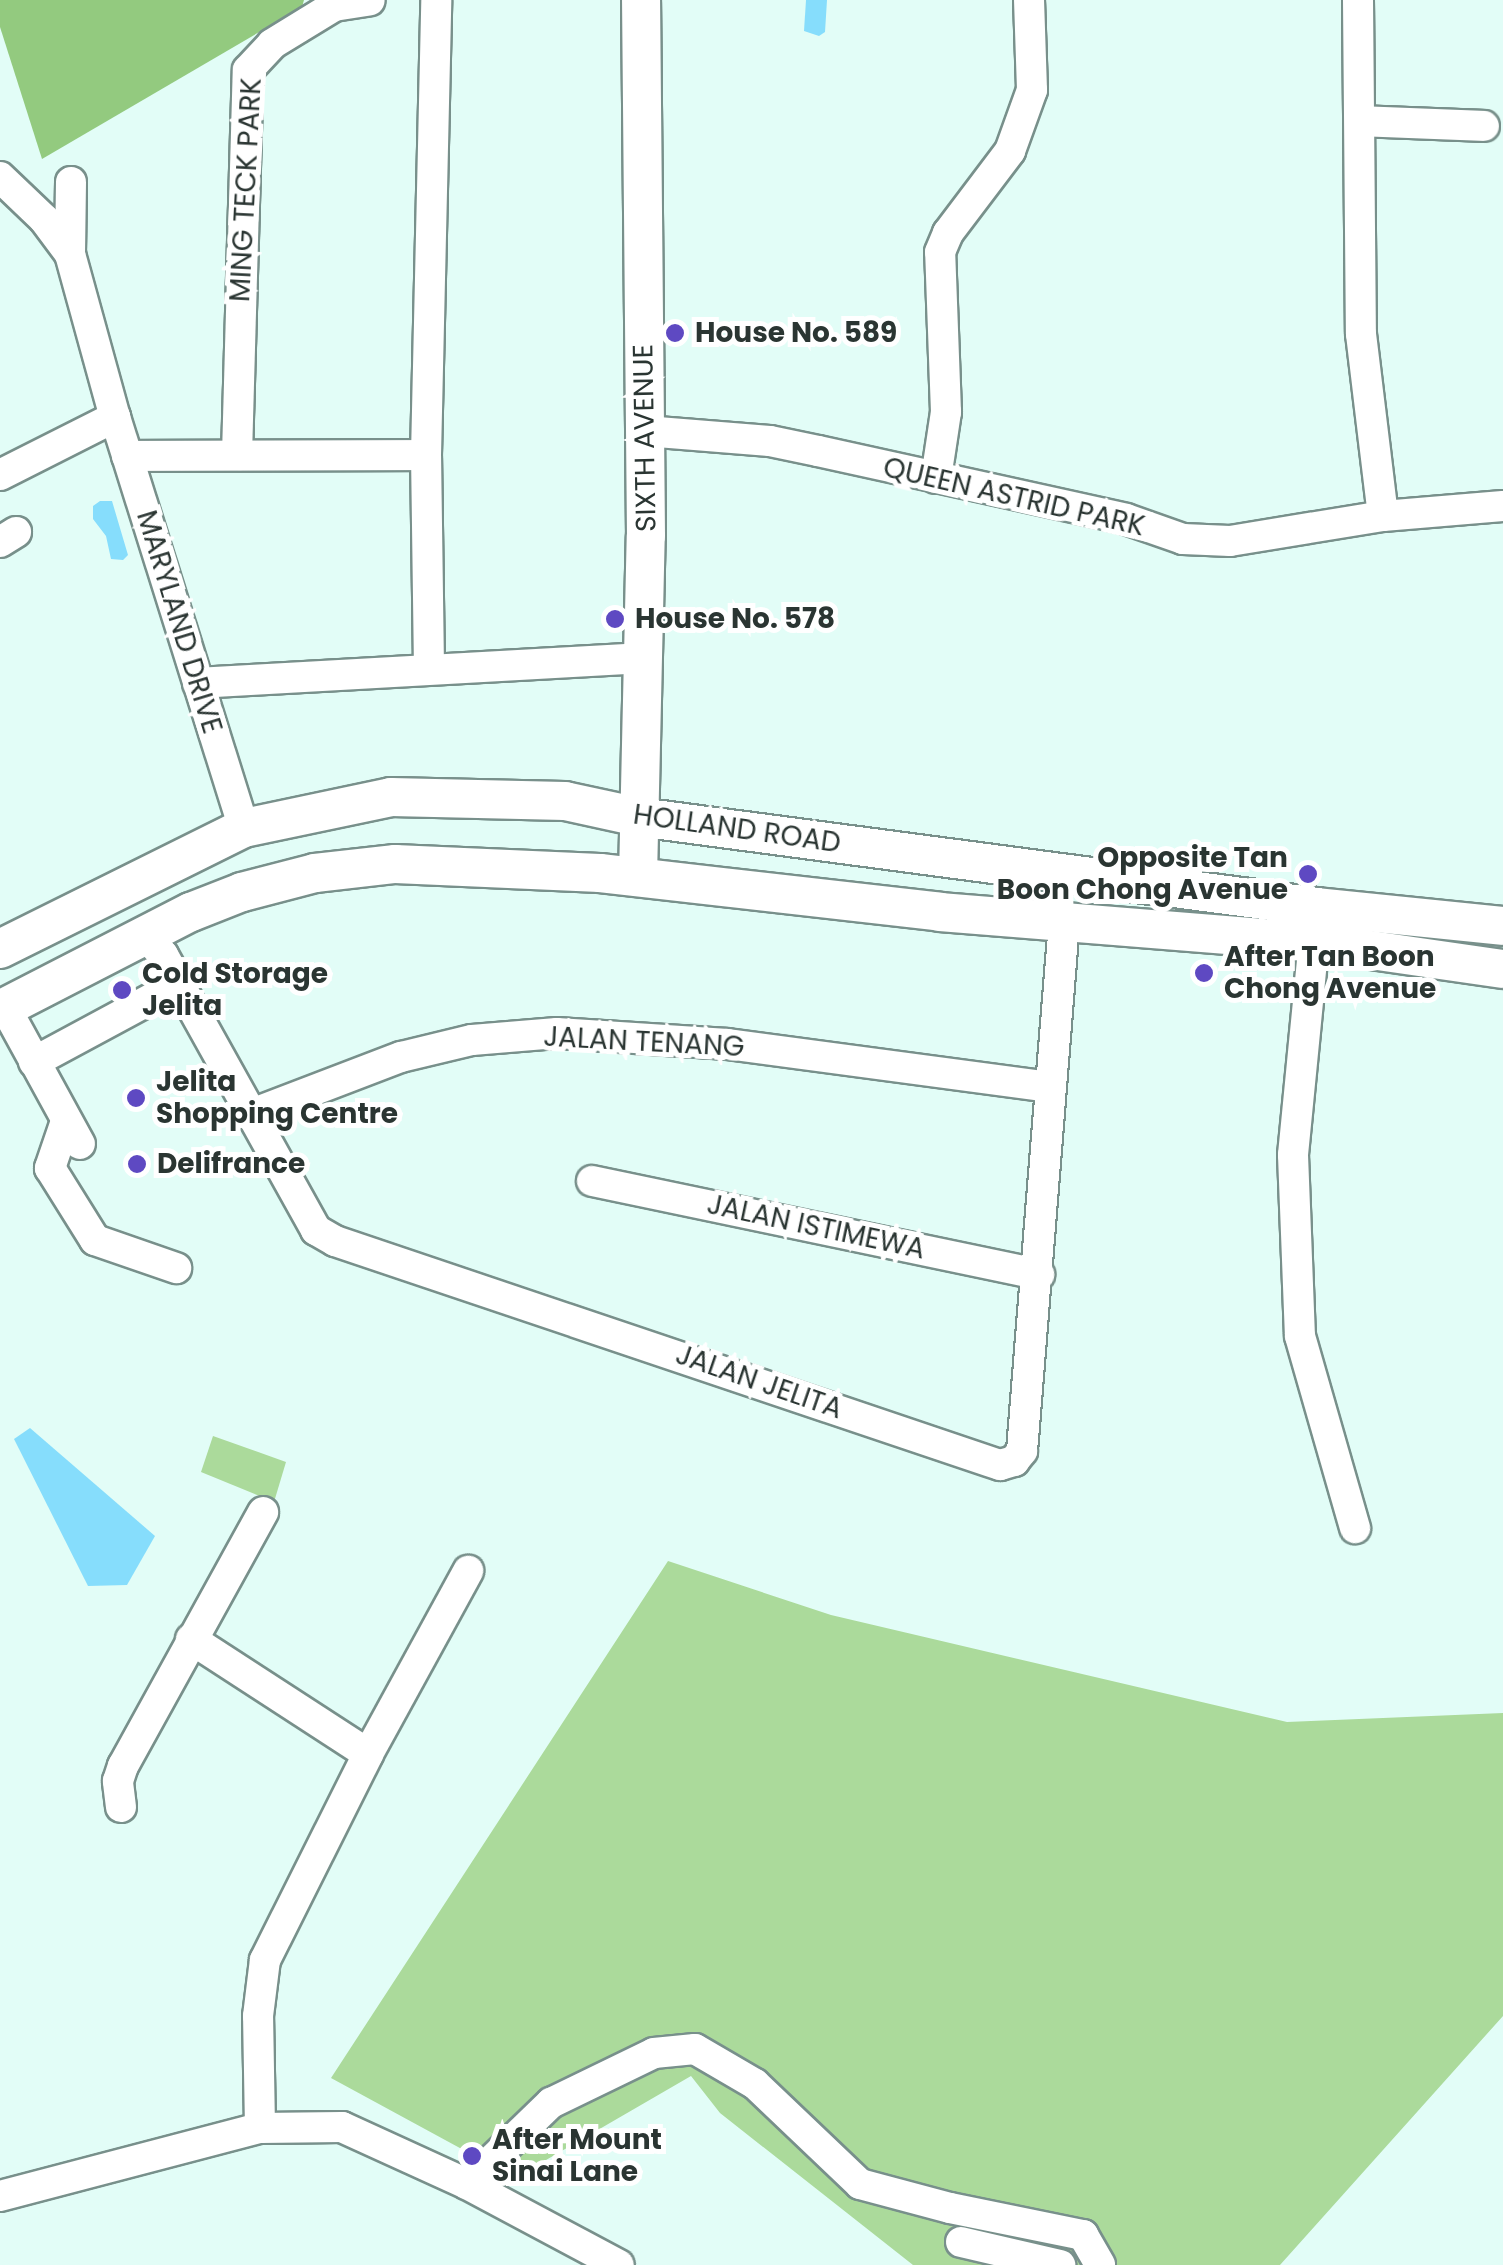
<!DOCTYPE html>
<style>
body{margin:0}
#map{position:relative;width:1503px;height:2265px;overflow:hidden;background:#e2fdf7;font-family:Poppins,sans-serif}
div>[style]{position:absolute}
.green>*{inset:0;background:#abda9b}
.forest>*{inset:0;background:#93ca7f}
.water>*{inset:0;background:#86ddfc}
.roads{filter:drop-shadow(2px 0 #78908b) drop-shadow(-2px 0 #78908b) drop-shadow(0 2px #78908b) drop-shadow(0 -2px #78908b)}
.minor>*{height:30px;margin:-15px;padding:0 15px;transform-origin:15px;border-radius:15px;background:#fff}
.major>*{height:38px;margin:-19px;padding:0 19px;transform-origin:19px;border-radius:19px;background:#fff}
.dots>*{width:28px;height:28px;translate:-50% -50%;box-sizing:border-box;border:5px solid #fff;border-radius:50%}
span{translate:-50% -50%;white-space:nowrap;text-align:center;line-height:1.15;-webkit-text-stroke:10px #fff;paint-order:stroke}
.street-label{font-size:28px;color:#2a3532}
.poi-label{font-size:28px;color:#2a3532;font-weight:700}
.left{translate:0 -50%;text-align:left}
.right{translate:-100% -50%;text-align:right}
</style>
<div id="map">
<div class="green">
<i style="clip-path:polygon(213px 1436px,286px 1462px,274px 1502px,201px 1472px)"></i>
<i style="clip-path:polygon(668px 1561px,831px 1615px,1287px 1722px,1503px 1713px,1503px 2016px,1280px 2265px,913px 2265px,720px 2113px,691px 2076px,515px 2178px,331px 2078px)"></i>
</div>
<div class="forest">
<i style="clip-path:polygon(0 0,304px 0,302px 7px,42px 159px,0 27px)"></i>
</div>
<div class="water">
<i style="clip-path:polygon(806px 0,827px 0,825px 32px,819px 36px,804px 31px)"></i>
<i style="clip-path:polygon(100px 501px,112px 501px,128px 555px,123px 560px,111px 559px,106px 536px,93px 519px,93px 506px)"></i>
<i style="clip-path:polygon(30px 1428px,155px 1536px,127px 1585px,88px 1586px,14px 1439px)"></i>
</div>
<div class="roads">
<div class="minor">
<i style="left:1358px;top:0;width:334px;rotate:89.5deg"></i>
<i style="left:1361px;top:334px;width:183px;rotate:83.1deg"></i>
<i style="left:1360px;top:121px;width:124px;rotate:2.3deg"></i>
<i style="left:0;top:177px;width:61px;rotate:43.7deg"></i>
<i style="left:44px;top:219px;width:44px;rotate:53.4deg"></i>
<i style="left:71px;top:182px;width:72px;rotate:90.8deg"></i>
<i style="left:70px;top:254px;width:169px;rotate:74.6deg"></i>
<i style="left:115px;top:417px;width:431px;rotate:72.6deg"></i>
<i style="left:645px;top:431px;width:125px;rotate:4.6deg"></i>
<i style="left:770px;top:441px;width:49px;rotate:11.8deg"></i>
<i style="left:818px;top:451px;width:315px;rotate:12.4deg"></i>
<i style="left:1126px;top:519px;width:60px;rotate:19.3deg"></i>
<i style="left:1183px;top:539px;width:47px;rotate:2.4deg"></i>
<i style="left:1230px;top:541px;width:155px;rotate:-9.3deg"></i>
<i style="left:1383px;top:516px;width:120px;rotate:-4.8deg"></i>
<i style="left:237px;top:455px;width:385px;rotate:-88.4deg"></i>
<i style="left:248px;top:70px;width:35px;rotate:-47deg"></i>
<i style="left:272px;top:44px;width:73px;rotate:-31.5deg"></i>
<i style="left:334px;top:6px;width:36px;rotate:-9deg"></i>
<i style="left:127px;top:456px;width:299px;rotate:-0.2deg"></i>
<i style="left:0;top:475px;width:129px;rotate:-26.8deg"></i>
<i style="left:936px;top:478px;width:67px;rotate:-81.4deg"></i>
<i style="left:946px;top:412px;width:160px;rotate:-92.1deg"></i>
<i style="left:940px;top:252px;width:21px;rotate:-67deg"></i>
<i style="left:948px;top:233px;width:103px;rotate:-52.9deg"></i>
<i style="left:1010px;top:151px;width:65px;rotate:-70.2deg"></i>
<i style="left:1032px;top:90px;width:90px;rotate:-91.9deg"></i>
<i style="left:0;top:542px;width:19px;rotate:-32deg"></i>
<i style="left:429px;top:668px;width:213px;rotate:-90.8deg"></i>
<i style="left:426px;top:455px;width:455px;rotate:-88.7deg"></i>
<i style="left:198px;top:683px;width:445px;rotate:-3.2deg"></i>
<i style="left:1316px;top:920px;width:236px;rotate:95.6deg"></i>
<i style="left:1293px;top:1155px;width:181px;rotate:87.8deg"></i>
<i style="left:1300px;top:1336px;width:200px;rotate:74deg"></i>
<i style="left:145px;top:935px;width:27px;rotate:48deg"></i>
<i style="left:163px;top:955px;width:315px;rotate:60.9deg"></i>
<i style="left:316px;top:1230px;width:22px;rotate:30deg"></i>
<i style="left:335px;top:1241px;width:702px;rotate:18.62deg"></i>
<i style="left:1000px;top:1465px;width:15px;rotate:-16deg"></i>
<i style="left:1014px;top:1461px;width:13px;rotate:-51deg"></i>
<i style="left:1022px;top:1451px;width:530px;rotate:-85.45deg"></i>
<i style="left:5px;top:1007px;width:156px;rotate:61.3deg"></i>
<i style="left:34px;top:1062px;width:165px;rotate:-28.3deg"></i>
<i style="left:249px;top:1115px;width:163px;rotate:-20.9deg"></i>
<i style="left:401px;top:1057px;width:73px;rotate:-13.5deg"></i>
<i style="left:472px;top:1040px;width:85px;rotate:-4.7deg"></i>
<i style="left:557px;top:1033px;width:171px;rotate:3.7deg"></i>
<i style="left:728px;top:1044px;width:324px;rotate:7.6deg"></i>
<i style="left:66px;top:1121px;width:50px;rotate:108.8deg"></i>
<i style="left:50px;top:1168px;width:85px;rotate:58deg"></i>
<i style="left:95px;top:1240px;width:86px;rotate:19.1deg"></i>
<i style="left:592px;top:1181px;width:457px;rotate:11.8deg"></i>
<i style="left:191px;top:1639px;width:211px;rotate:33deg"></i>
<i style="left:121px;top:1807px;width:26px;rotate:-97deg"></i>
<i style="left:118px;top:1781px;width:16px;rotate:-72deg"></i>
<i style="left:123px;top:1766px;width:290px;rotate:-61.1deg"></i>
<i style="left:260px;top:2128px;width:112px;rotate:-91deg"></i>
<i style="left:258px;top:2016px;width:56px;rotate:-82.9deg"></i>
<i style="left:265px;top:1960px;width:230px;rotate:-63.4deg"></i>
<i style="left:368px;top:1754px;width:209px;rotate:-61.3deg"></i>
<i style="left:467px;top:2184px;width:117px;rotate:-44deg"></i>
<i style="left:551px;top:2103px;width:114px;rotate:-25.9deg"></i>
<i style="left:654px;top:2053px;width:41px;rotate:-5.6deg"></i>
<i style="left:695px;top:2049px;width:69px;rotate:30.3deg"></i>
<i style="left:755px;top:2084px;width:145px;rotate:43.6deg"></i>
<i style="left:860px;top:2184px;width:93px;rotate:14.9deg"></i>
<i style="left:950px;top:2208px;width:136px;rotate:11.5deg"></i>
<i style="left:1083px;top:2235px;width:34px;rotate:60deg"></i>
<i style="left:0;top:2196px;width:269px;rotate:-14.7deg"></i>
<i style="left:260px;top:2128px;width:82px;rotate:-0.7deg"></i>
<i style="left:342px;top:2127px;width:137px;rotate:24.5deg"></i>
<i style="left:467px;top:2184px;width:172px;rotate:28.1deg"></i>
<i style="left:961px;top:2242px;width:102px;rotate:13.1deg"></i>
</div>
<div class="major">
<i style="left:638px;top:877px;width:341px;rotate:-88.7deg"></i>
<i style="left:646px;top:536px;width:536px;rotate:-90.53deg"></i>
<i style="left:0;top:949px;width:272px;rotate:-26.4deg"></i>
<i style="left:244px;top:828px;width:150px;rotate:-11.9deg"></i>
<i style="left:391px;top:797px;width:174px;rotate:1.3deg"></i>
<i style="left:565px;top:801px;width:76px;rotate:12.2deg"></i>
<i style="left:639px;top:817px;width:684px;rotate:7.56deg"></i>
<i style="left:1317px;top:907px;width:187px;rotate:5.8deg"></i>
<i style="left:0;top:1010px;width:215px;rotate:-27.2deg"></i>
<i style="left:191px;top:912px;width:55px;rotate:-21.4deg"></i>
<i style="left:242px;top:892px;width:75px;rotate:-14.6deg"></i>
<i style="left:315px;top:873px;width:81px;rotate:-6.4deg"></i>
<i style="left:395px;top:864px;width:205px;rotate:2.5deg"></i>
<i style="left:600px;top:873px;width:342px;rotate:6.5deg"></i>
<i style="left:940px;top:912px;width:376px;rotate:4.6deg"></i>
<i style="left:1315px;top:942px;width:190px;rotate:8.2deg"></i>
</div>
</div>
<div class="dots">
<i style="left:675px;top:333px;background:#5e49c2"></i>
<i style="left:615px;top:619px;background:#5e49c2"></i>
<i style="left:1308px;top:874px;background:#5e49c2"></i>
<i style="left:1204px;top:973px;background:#5e49c2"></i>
<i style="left:122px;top:990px;background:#5e49c2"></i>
<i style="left:136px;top:1098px;background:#5e49c2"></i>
<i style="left:137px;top:1164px;background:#5e49c2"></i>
<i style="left:472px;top:2156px;background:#5e49c2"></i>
</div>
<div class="street-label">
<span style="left:246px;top:190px;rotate:-87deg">MING TECK PARK</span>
<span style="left:645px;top:438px;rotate:-91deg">SIXTH AVENUE</span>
<span style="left:1014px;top:497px;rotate:13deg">QUEEN ASTRID PARK</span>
<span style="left:179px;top:622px;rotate:73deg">MARYLAND DRIVE</span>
<span style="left:737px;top:829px;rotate:8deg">HOLLAND ROAD</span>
<span style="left:644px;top:1042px;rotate:3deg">JALAN TENANG</span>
<span style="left:816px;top:1227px;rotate:12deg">JALAN ISTIMEWA</span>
<span style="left:759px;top:1382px;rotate:19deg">JALAN JELITA</span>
</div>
<div class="poi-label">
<span class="left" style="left:695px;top:333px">House No. 589</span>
<span class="left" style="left:635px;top:619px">House No. 578</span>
<span class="right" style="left:1288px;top:874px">Opposite Tan<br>Boon Chong Avenue</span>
<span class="left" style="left:1224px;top:973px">After Tan Boon<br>Chong Avenue</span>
<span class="left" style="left:142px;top:990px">Cold Storage<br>Jelita</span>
<span class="left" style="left:156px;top:1098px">Jelita<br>Shopping Centre</span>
<span class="left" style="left:157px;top:1164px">Delifrance</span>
<span class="left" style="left:492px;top:2156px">After Mount<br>Sinai Lane</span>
</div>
</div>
